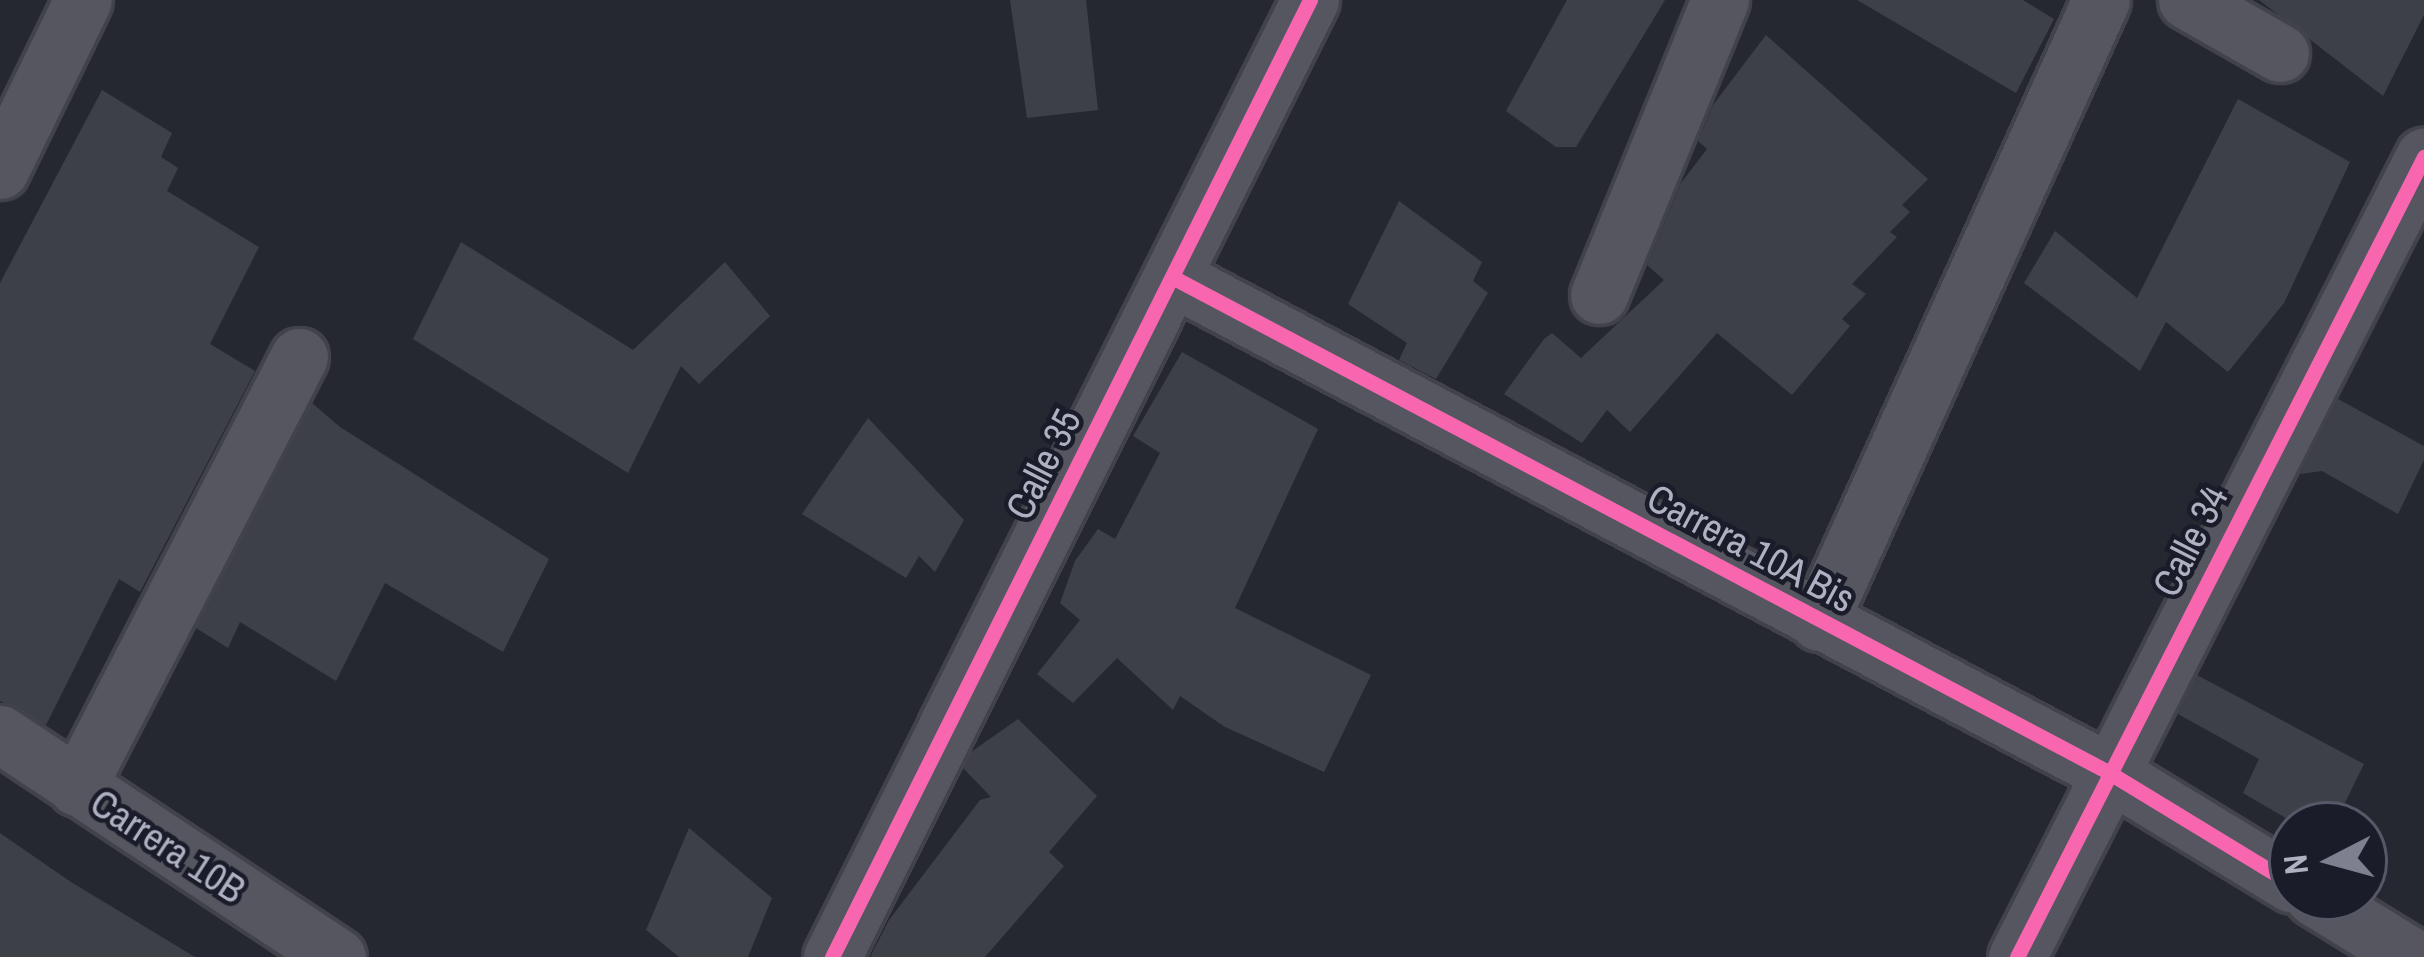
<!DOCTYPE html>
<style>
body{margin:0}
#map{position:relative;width:2424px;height:957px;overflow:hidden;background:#262831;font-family:"Archivo Narrow",sans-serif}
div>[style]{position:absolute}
.building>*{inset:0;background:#3e4048}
.roads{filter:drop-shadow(3px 0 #42434a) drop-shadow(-3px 0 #42434a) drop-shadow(0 3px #42434a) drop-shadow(0 -3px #42434a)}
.street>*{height:57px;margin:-28.5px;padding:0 28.5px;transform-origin:28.5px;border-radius:28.5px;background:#55565f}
.cycleway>*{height:15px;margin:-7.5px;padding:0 7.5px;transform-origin:7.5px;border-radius:7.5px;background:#f766af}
span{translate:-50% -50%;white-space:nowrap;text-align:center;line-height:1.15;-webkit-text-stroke:9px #1a1c2a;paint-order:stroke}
.street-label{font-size:39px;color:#afb0c2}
.north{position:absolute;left:2268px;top:801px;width:120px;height:120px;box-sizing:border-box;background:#1a1c2a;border:3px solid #565767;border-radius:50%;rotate:264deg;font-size:33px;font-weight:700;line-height:48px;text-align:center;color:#afb0c2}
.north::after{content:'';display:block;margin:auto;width:42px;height:54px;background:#7f808f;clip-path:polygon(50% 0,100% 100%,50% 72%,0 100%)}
</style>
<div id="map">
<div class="building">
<i style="clip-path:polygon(1010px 0,1086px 0,1098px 110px,1027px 118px)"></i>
<i style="clip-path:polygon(1567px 0,1665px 0,1576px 147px,1556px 147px,1506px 111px)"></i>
<i style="clip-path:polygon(1857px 0,2023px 0,2054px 19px,2016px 93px)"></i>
<i style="clip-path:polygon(2259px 0,2424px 0,2424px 15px,2383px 96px)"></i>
<i style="clip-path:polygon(1766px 35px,1928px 179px,1902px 205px,1910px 212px,1890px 232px,1897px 237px,1852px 284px,1866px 294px,1842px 319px,1850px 326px,1792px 395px,1717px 333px,1630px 432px,1607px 410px,1582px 443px,1504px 394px,1544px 339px,1552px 333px,1581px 358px,1664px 280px,1647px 265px,1681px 183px,1707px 149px,1698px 141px,1713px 105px)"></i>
<i style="clip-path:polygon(102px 90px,172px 133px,161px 157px,178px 168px,167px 191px,259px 247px,210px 344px,255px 371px,140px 592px,119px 579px,46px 725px,0 701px,0 283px)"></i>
<i style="clip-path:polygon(2238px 99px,2350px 162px,2284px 303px,2228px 372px,2166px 322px,2140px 371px,2024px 283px,2055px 231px,2137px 298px)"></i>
<i style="clip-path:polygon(1399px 201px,1482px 262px,1473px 281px,1488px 293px,1436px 379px,1399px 360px,1407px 343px,1348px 304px)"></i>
<i style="clip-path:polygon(461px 242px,633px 350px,725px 262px,770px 316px,699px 384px,681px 366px,628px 473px,413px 339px)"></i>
<i style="clip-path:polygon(1182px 352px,1318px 429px,1235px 608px,1371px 675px,1324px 772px,1225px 727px,1180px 696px,1173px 710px,1117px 658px,1073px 703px,1037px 674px,1080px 620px,1060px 603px,1075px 561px,1098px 529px,1115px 539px,1160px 453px,1133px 436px)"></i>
<i style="clip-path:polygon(2338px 399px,2424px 446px,2424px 460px,2398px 514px,2322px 471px,2300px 474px)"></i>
<i style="clip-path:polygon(312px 403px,340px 427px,549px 559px,503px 652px,385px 583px,336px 681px,240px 622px,228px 648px,196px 628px)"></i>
<i style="clip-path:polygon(868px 418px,964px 520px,935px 572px,919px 556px,906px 578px,802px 514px)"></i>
<i style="clip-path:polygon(2197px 675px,2364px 764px,2334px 825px,2298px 825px,2243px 793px,2259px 759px,2178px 714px)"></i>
<i style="clip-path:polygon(1018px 719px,1097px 796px,1049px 852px,1064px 866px,985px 957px,870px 957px,889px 920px,980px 800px,991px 797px,963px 768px,971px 752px)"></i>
<i style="clip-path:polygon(689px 828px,772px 898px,748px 957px,679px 957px,646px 930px)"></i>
<i style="clip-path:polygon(0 833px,71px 882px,195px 957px,0 957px)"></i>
</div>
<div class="roads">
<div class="street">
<i style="left:2187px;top:0;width:107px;rotate:29.7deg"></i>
<i style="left:0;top:170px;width:189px;rotate:-64deg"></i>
<i style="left:1174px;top:278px;width:1057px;rotate:27.87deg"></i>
<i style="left:2108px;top:772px;width:215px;rotate:31.3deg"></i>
<i style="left:1599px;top:295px;width:319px;rotate:-67.7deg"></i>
<i style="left:1819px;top:622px;width:683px;rotate:-65.61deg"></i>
<i style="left:0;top:734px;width:404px;rotate:33.5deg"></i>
<i style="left:77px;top:787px;width:484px;rotate:-62.7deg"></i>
<i style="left:2314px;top:897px;width:115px;rotate:31.5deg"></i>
<i style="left:832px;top:957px;width:1070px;rotate:-63.46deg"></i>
<i style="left:2017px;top:957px;width:898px;rotate:-63.04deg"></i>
</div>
</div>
<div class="cycleway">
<i style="left:1174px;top:278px;width:1057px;rotate:27.87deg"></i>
<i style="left:2108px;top:772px;width:215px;rotate:31.3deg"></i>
<i style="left:832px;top:957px;width:1070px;rotate:-63.46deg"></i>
<i style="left:2017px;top:957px;width:898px;rotate:-63.04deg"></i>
</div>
<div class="street-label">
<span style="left:1043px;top:464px;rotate:-63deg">Calle 35</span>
<span style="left:2190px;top:541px;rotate:-63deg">Calle 34</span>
<span style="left:1751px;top:548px;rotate:28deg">Carrera 10A Bis</span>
<span style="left:168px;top:846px;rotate:33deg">Carrera 10B</span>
</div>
<div class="north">N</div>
</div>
